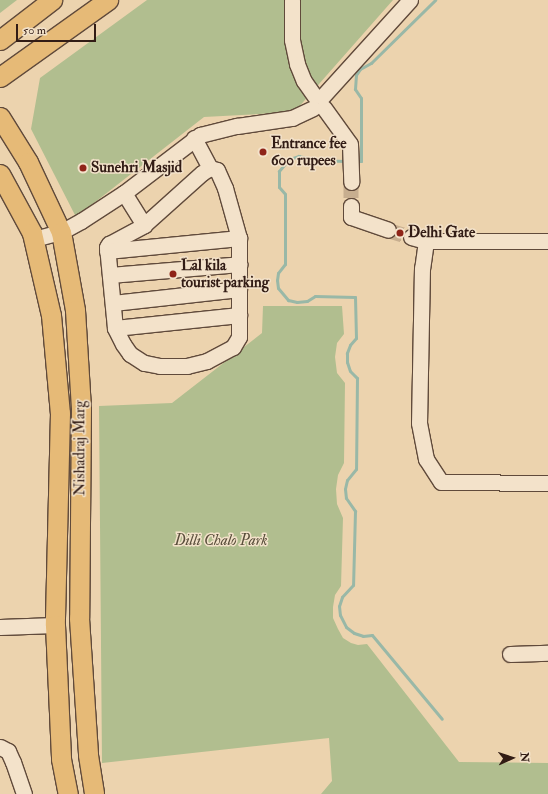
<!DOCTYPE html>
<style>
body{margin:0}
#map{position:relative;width:548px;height:794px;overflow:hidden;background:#ecd3ae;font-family:"IM FELL Double Pica",serif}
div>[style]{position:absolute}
.green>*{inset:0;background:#b1be8f}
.stream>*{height:3px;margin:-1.5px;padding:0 1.5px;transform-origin:1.5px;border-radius:1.5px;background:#99b8a7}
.minor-tunnel>*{height:15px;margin-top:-7.5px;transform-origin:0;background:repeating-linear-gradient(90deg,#c7ae8f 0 15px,transparent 0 23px)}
.roads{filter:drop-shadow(1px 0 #604a3b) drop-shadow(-1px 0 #604a3b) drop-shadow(0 1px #604a3b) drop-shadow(0 -1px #604a3b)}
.minor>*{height:15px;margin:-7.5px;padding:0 7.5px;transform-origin:7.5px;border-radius:7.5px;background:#f3e2ca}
.major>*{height:19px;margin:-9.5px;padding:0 9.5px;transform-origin:9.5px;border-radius:9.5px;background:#e6ba77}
.dots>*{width:11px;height:11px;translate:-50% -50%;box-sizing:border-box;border:2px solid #f3e2ca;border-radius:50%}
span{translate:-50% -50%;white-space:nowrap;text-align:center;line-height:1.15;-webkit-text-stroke:3px #f3e2ca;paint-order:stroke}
.poi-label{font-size:15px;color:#321c15;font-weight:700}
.left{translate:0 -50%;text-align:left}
.street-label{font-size:15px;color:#321c15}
.park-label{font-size:15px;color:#584d3a;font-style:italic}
.north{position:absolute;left:492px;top:738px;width:40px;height:40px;-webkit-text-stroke:3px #f3e2ca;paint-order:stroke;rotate:87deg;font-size:11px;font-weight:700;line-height:16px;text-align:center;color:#321c15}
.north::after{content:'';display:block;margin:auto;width:14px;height:18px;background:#321c15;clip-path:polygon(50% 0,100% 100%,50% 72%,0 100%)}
.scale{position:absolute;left:16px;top:24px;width:80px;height:18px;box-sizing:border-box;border:2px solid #321c15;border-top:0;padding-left:5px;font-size:12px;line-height:14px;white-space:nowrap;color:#321c15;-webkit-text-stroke:3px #f3e2ca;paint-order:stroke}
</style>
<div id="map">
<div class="green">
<i style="clip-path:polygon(0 0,17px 0,0 13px)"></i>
<i style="clip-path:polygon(147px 0,393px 0,297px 109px,278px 113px,204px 117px,76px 217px,31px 129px,40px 78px)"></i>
<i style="clip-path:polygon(263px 306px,342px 306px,344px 334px,337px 343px,335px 357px,337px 373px,345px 383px,344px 463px,338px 475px,336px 489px,337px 504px,343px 518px,341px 586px,335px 595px,333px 607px,333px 618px,338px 629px,343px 638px,351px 643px,358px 645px,367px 644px,459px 762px,548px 763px,548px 794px,321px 794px,332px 781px,329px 738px,102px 763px,99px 406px,172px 403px,262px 333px)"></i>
</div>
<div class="stream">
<i style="left:345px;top:161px;width:31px;rotate:-178deg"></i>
<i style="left:314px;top:160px;width:16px;rotate:-165deg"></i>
<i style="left:299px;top:156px;width:10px;rotate:163deg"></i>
<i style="left:289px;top:159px;width:16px;rotate:130deg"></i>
<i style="left:279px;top:171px;width:16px;rotate:90deg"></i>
<i style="left:279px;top:187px;width:9px;rotate:49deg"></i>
<i style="left:285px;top:194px;width:70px;rotate:90deg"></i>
<i style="left:285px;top:264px;width:11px;rotate:128deg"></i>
<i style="left:278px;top:273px;width:7px;rotate:98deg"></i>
<i style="left:277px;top:280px;width:8px;rotate:83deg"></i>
<i style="left:278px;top:288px;width:16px;rotate:50deg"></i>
<i style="left:288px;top:300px;width:9px;rotate:13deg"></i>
<i style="left:297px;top:302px;width:10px;rotate:-6deg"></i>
<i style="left:307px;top:301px;width:9px;rotate:-32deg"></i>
<i style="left:315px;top:296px;width:40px;rotate:1.4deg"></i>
<i style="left:355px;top:297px;width:41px;rotate:88.6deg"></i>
<i style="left:356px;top:338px;width:9px;rotate:131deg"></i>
<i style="left:350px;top:345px;width:9px;rotate:111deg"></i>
<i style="left:347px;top:353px;width:9px;rotate:90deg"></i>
<i style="left:347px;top:362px;width:9px;rotate:72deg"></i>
<i style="left:350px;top:371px;width:10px;rotate:45deg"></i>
<i style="left:357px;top:378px;width:91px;rotate:90.6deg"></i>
<i style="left:356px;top:469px;width:14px;rotate:129deg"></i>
<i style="left:347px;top:480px;width:9px;rotate:103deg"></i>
<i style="left:345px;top:489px;width:9px;rotate:84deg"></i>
<i style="left:346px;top:498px;width:16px;rotate:55deg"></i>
<i style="left:355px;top:511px;width:74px;rotate:91.5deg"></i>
<i style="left:353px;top:585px;width:16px;rotate:133deg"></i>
<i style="left:342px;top:597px;width:9px;rotate:108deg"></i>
<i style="left:339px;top:606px;width:9px;rotate:84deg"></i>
<i style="left:340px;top:615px;width:13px;rotate:63deg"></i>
<i style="left:346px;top:627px;width:10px;rotate:37deg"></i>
<i style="left:354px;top:633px;width:9px;rotate:18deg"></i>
<i style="left:363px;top:636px;width:9px;rotate:-6deg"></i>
<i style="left:372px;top:635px;width:109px;rotate:50.2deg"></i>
<i style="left:355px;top:161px;width:6px"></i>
<i style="left:361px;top:161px;width:63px;rotate:-90deg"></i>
<i style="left:361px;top:98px;width:11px;rotate:-124deg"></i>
<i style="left:355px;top:89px;width:14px;rotate:-86deg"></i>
<i style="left:356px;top:75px;width:7px;rotate:-56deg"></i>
<i style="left:360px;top:69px;width:13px;rotate:-29deg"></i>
<i style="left:371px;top:63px;width:90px;rotate:-44.5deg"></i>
</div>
<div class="minor-tunnel">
<i style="left:351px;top:182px;width:24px;rotate:90deg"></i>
<i style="left:388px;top:230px;width:24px;rotate:17deg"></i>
</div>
<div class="roads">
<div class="minor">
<i style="left:292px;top:0;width:40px;rotate:90deg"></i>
<i style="left:292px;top:40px;width:25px;rotate:78deg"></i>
<i style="left:297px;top:64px;width:18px;rotate:68deg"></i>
<i style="left:304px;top:81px;width:19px;rotate:55deg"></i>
<i style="left:322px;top:97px;width:131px;rotate:-47.8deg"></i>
<i style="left:324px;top:108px;width:44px;rotate:54.2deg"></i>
<i style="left:350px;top:144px;width:38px;rotate:88deg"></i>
<i style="left:194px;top:138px;width:34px;rotate:62deg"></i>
<i style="left:210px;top:168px;width:7px;rotate:16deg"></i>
<i style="left:217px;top:170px;width:20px;rotate:66deg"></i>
<i style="left:225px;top:188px;width:52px;rotate:74.4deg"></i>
<i style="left:239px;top:238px;width:99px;rotate:90deg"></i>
<i style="left:239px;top:337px;width:12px;rotate:121deg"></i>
<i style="left:233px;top:347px;width:30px;rotate:152deg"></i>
<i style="left:207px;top:361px;width:21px;rotate:166deg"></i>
<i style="left:187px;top:366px;width:27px;rotate:180deg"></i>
<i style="left:160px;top:366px;width:16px;rotate:-169deg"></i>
<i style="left:144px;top:363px;width:17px;rotate:-147deg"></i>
<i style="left:130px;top:354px;width:12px;rotate:-125deg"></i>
<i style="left:123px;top:344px;width:18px;rotate:-117deg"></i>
<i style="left:115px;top:328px;width:81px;rotate:-95.6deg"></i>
<i style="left:107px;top:247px;width:4px;rotate:-56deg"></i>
<i style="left:109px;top:244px;width:40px;rotate:-28deg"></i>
<i style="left:144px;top:225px;width:78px;rotate:-41.9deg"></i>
<i style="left:202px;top:173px;width:9px;rotate:-32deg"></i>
<i style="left:124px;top:193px;width:38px;rotate:58deg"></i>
<i style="left:351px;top:206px;width:11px;rotate:90deg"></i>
<i style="left:351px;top:217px;width:39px;rotate:19deg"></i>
<i style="left:411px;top:237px;width:16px;rotate:15deg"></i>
<i style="left:426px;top:241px;width:122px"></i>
<i style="left:34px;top:239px;width:28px;rotate:-15deg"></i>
<i style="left:61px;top:232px;width:23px;rotate:-29deg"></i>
<i style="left:81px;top:221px;width:51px;rotate:-33.1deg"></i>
<i style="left:124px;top:193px;width:96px;rotate:-37.3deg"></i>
<i style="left:200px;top:135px;width:38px;rotate:-14deg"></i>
<i style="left:237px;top:126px;width:56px;rotate:-8.3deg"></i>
<i style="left:292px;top:118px;width:23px;rotate:-25deg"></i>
<i style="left:426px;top:241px;width:27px;rotate:98deg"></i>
<i style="left:422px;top:268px;width:155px;rotate:91.1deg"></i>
<i style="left:419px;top:423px;width:37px;rotate:79deg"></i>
<i style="left:426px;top:459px;width:27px;rotate:57deg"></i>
<i style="left:441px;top:482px;width:107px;rotate:0.5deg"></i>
<i style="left:107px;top:251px;width:133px;rotate:-5.6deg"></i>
<i style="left:110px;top:275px;width:130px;rotate:-4.8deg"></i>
<i style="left:113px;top:303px;width:127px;rotate:-6.3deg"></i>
<i style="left:115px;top:328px;width:125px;rotate:-6deg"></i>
<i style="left:0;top:627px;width:55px;rotate:-2.1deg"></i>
<i style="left:510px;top:654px;width:38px;rotate:-2deg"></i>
<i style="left:0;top:747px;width:9px;rotate:27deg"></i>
<i style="left:8px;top:751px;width:12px;rotate:66deg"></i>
<i style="left:13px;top:762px;width:34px;rotate:71deg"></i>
</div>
<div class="major">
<i style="left:0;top:40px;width:66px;rotate:-37.6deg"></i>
<i style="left:0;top:77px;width:133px;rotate:-35.5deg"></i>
<i style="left:0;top:117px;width:53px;rotate:58.1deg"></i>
<i style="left:28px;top:162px;width:77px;rotate:64.8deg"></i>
<i style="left:61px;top:232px;width:79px;rotate:79.8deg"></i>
<i style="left:75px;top:310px;width:99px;rotate:86.5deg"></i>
<i style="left:81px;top:409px;width:209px;rotate:90.5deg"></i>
<i style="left:79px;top:618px;width:137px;rotate:86.2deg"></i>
<i style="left:88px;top:755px;width:39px;rotate:81deg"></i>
<i style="left:0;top:174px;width:67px;rotate:61.5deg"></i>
<i style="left:32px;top:233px;width:84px;rotate:77deg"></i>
<i style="left:51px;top:315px;width:98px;rotate:84.8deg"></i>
<i style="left:60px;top:413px;width:212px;rotate:91.4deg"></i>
<i style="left:55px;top:625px;width:134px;rotate:87.4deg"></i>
<i style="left:61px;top:759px;width:36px;rotate:79deg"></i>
</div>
</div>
<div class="dots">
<i style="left:263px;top:152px;background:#8f2418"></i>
<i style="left:83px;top:168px;background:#8f2418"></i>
<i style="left:400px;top:233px;background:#8f2418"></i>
<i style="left:173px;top:274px;background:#8f2418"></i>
</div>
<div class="poi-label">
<span class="left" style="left:271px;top:152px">Entrance fee<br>600 rupees</span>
<span class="left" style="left:91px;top:168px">Sunehri Masjid</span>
<span class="left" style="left:408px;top:233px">Delhi Gate</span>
<span class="left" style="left:181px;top:274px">Lal kila<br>tourist parking</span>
</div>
<div class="street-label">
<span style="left:80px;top:448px;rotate:-90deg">Nishadraj Marg</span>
</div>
<div class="park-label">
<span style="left:221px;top:541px">Dilli Chalo Park</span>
</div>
<div class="north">N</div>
<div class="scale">50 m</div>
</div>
